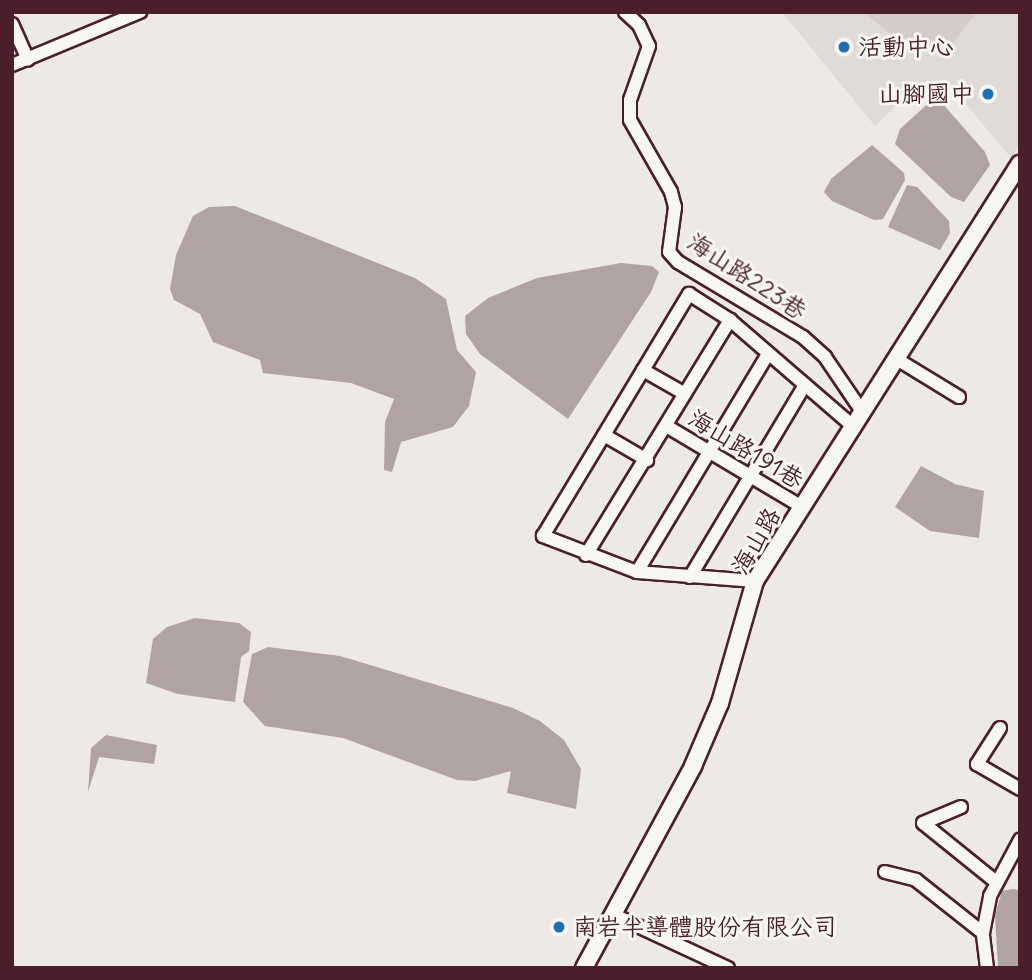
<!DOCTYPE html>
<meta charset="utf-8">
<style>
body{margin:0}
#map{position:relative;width:1032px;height:980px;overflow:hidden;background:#ece9e6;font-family:Delius,"LXGW WenKai TC",sans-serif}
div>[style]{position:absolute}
.built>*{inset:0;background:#e0dad8}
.green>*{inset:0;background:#d4cbca}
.water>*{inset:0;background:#b1a2a3}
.roads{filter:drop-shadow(2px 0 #4a1f2b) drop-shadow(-2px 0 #4a1f2b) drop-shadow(0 2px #4a1f2b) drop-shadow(0 -2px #4a1f2b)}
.minor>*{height:12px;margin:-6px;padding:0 6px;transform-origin:6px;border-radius:6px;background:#f6f6f2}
.major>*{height:16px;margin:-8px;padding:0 8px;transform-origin:8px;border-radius:8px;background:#f6f6f2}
.dots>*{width:19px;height:19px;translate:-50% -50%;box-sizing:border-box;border:4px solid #f6f6f2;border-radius:50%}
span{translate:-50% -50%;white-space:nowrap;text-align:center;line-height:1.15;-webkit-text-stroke:6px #f6f6f2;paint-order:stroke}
.poi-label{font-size:24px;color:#4a1f2b}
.left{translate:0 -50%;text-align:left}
.right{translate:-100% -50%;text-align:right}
.street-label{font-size:24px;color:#4a1f2b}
.frame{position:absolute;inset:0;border:14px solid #4a1f2b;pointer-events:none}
</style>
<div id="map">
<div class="built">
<i style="clip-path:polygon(782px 12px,1020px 12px,1020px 143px,1012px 159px,966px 104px,945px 84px,930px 81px,916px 85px,875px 126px)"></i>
</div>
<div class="green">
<i style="clip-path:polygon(863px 12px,977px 12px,954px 42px,930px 49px,906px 46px)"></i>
</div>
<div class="water">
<i style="clip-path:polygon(931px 101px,942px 103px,985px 152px,990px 165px,964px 202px,951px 197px,895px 144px,900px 129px)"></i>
<i style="clip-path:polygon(872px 145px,904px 173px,905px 180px,883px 219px,874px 220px,832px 201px,824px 192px,831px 179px)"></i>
<i style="clip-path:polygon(907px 185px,917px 187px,949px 221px,950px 233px,940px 250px,888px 227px)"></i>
<i style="clip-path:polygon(235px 206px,415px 278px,446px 299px,457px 350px,476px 372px,469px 406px,453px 427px,401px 442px,392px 472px,384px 470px,385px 422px,394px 399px,351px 383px,263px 373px,260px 360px,213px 342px,200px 314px,174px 300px,170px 289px,176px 255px,193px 216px,209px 207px)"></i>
<i style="clip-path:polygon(621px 263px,652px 266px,659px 272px,651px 292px,568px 419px,480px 354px,466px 334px,465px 316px,488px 298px,537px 278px)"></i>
<i style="clip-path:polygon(921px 466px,955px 484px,984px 491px,979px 538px,930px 531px,895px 507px)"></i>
<i style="clip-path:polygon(195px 618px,239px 623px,251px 632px,249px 651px,241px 657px,235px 702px,178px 694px,146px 683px,153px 639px,167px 627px)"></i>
<i style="clip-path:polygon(268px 647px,340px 656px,513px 708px,540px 721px,564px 740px,581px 769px,576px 809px,507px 793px,511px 771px,475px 781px,457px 780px,343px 738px,265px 726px,243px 702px,252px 654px)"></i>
<i style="clip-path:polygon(106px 735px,157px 745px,154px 764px,99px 757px,88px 792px,91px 748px)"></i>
<i style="clip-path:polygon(1013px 889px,1020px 890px,1020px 968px,998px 968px,995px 915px,1002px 891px)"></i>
</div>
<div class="roads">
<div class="minor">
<i style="left:625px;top:12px;width:19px;rotate:43deg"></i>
<i style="left:639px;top:25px;width:23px;rotate:65deg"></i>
<i style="left:649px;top:46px;width:57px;rotate:109.4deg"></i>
<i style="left:630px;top:100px;width:20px;rotate:90deg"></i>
<i style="left:630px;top:120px;width:83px;rotate:60.3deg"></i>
<i style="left:671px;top:192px;width:16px;rotate:75deg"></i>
<i style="left:675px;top:207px;width:45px;rotate:97.6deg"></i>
<i style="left:669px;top:252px;width:13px;rotate:48deg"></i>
<i style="left:678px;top:262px;width:146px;rotate:31deg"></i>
<i style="left:803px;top:337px;width:30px;rotate:42deg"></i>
<i style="left:825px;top:357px;width:64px;rotate:55.8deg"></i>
<i style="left:12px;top:24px;width:39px;rotate:66deg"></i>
<i style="left:12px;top:65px;width:139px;rotate:-22.5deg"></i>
<i style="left:895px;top:358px;width:75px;rotate:31.4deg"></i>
<i style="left:643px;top:370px;width:48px;rotate:29.7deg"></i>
<i style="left:668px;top:427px;width:156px;rotate:30.8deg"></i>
<i style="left:604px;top:435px;width:50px;rotate:30.2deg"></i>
<i style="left:586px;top:555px;width:276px;rotate:-58.5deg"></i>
<i style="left:637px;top:572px;width:254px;rotate:-59deg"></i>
<i style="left:690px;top:577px;width:224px;rotate:-59.1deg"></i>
<i style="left:755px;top:581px;width:118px;rotate:-175.6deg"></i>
<i style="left:637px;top:572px;width:101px;rotate:-159deg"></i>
<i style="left:543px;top:536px;width:283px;rotate:-58.9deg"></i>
<i style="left:689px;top:294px;width:49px;rotate:32.4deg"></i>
<i style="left:730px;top:320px;width:162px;rotate:40.8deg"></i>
<i style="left:1000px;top:728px;width:43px;rotate:122.6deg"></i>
<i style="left:977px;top:764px;width:50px;rotate:30.2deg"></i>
<i style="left:961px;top:807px;width:41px;rotate:157.2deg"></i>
<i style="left:923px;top:823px;width:92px;rotate:38.9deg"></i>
<i style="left:885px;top:872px;width:32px;rotate:14deg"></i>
<i style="left:916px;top:880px;width:85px;rotate:38.3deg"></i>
<i style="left:612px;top:914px;width:128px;rotate:25deg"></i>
<i style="left:987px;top:968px;width:35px;rotate:-97deg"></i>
<i style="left:983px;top:933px;width:38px;rotate:-79deg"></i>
<i style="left:990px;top:896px;width:64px;rotate:-61.8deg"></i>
</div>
<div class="major">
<i style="left:584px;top:968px;width:230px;rotate:-61.6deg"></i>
<i style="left:693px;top:766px;width:69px;rotate:-66.8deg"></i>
<i style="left:720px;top:703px;width:127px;rotate:-74deg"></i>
<i style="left:755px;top:581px;width:494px;rotate:-57.6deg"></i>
</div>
</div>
<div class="dots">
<i style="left:844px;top:47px;background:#1f6fb2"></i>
<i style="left:988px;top:94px;background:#1f6fb2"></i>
<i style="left:559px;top:927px;background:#1f6fb2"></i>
</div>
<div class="poi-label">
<span class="left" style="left:858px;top:47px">活動中心</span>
<span class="right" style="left:974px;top:94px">山腳國中</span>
<span class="left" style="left:573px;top:927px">南岩半導體股份有限公司</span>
</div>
<div class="street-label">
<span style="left:747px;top:276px;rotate:33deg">海山路223巷</span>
<span style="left:746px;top:449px;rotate:31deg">海山路191巷</span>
<span style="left:756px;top:541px;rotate:-60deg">海山路</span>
</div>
<div class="frame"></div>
</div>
